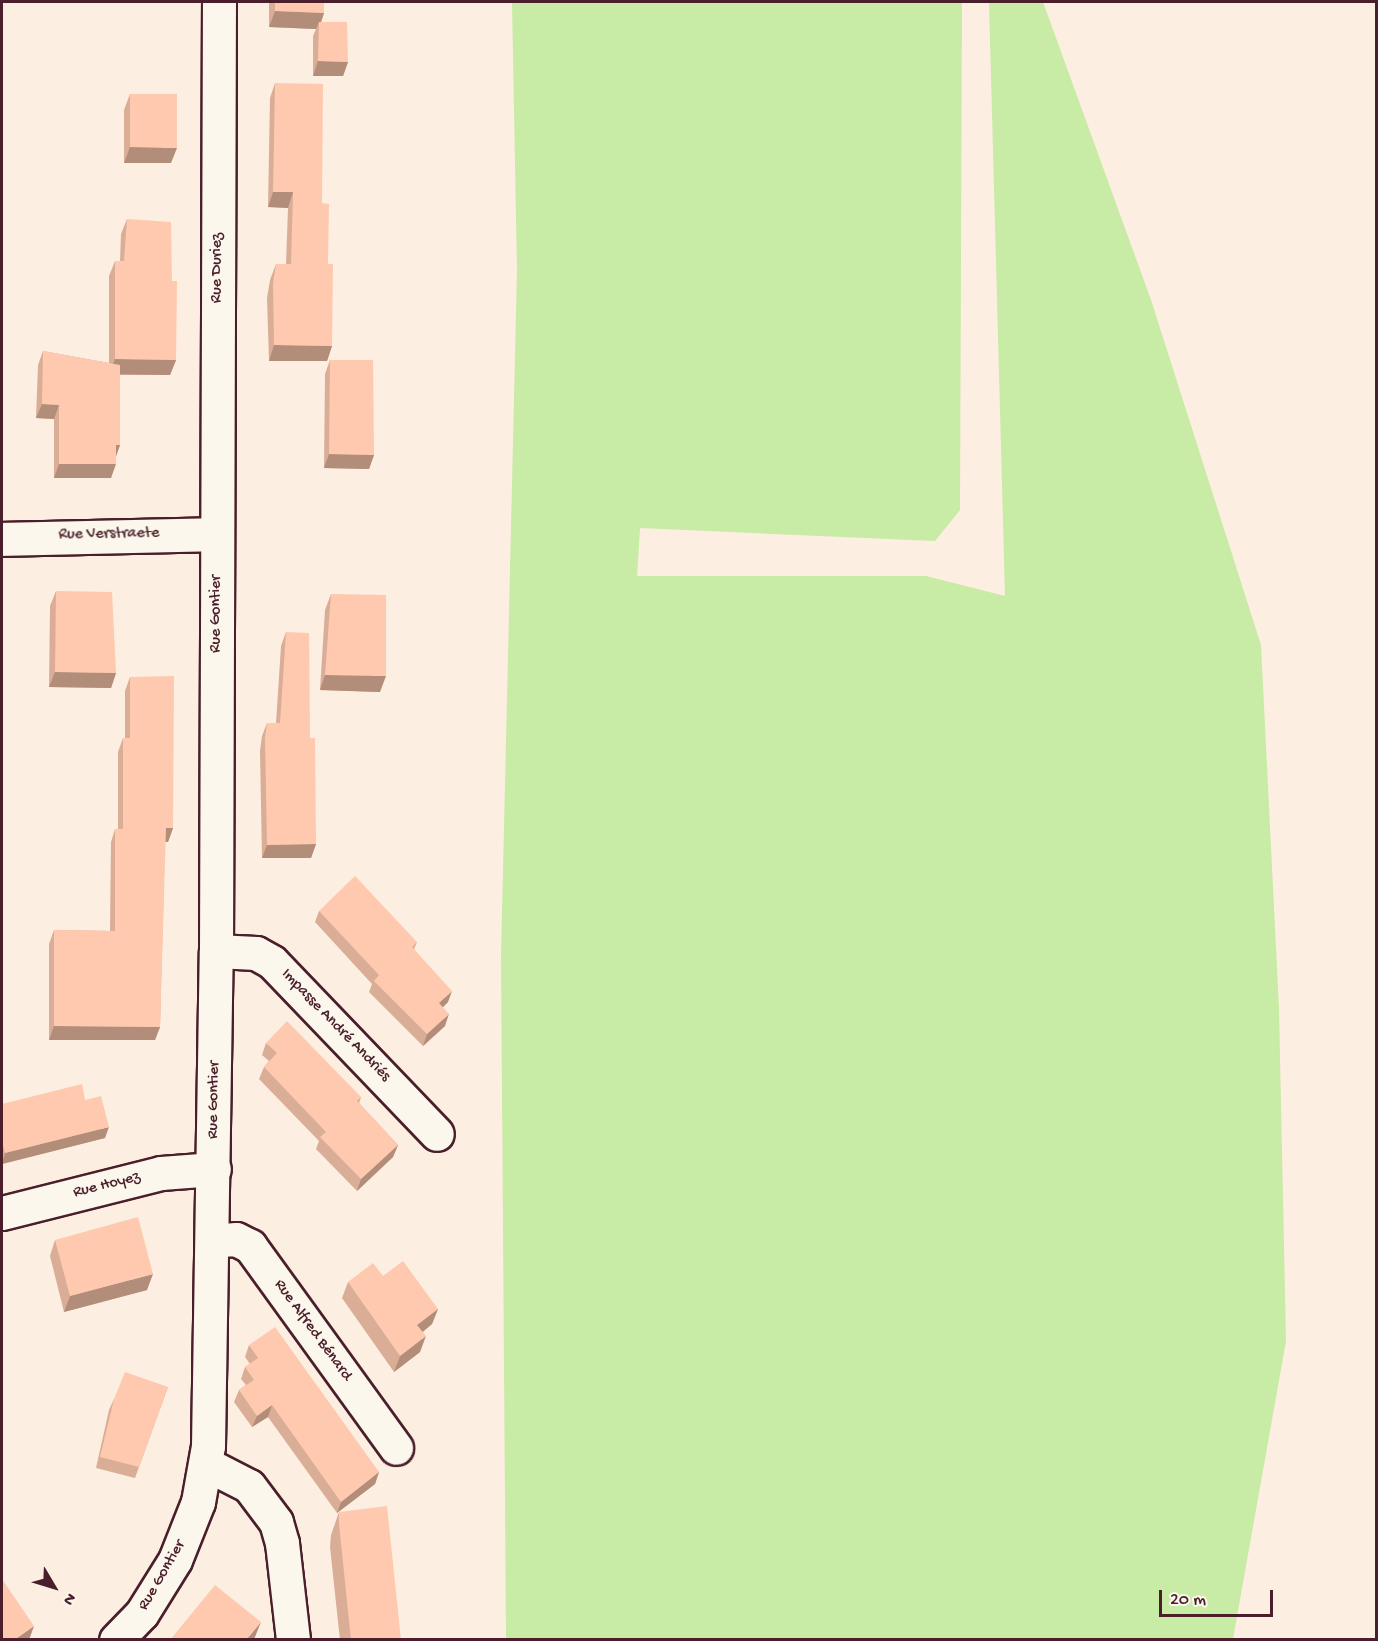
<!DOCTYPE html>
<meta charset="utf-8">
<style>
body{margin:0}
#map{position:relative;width:1378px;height:1641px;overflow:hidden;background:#fceee0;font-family:"Gochi Hand",sans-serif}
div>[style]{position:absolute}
.green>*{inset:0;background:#c8eba5}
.roads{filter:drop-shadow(2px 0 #4a1f2b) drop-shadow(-2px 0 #4a1f2b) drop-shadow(0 2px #4a1f2b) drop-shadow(0 -2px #4a1f2b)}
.street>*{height:33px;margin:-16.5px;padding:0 16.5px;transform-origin:16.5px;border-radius:16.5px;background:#fbf7ec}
.wall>*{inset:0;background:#daad96}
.shaded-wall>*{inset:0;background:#b28d7a}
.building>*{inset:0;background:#fec9af}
span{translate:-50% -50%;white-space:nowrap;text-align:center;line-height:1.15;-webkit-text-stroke:6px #fbf7ec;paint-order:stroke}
.street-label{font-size:16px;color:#4a1f2b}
.frame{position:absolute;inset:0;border:3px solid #4a1f2b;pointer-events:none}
.north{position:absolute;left:24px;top:1557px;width:60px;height:60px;-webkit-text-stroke:4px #fbf7ec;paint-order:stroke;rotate:128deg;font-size:16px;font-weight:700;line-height:24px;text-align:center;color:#4a1f2b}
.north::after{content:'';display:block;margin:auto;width:21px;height:27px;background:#4a1f2b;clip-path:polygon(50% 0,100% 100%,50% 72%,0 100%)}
.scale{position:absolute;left:1159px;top:1590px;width:114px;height:27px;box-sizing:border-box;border:3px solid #4a1f2b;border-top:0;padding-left:8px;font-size:18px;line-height:21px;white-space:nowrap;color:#4a1f2b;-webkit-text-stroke:4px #fbf7ec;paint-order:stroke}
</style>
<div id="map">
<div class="green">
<i style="clip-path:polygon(512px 2px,962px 2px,960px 510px,935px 541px,640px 528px,637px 576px,926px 576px,1005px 596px,989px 2px,1043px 2px,1151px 300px,1261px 645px,1279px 1009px,1286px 1341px,1233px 1639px,506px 1639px,501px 956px,517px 270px)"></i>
</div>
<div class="roads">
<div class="street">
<i style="left:2px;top:539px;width:215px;rotate:-1.3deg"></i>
<i style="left:216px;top:951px;width:40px;rotate:2.9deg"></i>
<i style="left:256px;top:953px;width:18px;rotate:29deg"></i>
<i style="left:272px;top:962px;width:238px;rotate:46.2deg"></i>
<i style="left:2px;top:1213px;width:164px;rotate:-14.1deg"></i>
<i style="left:161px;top:1173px;width:53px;rotate:-4.3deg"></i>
<i style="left:213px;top:1240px;width:23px;rotate:-2deg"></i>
<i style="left:236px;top:1239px;width:16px;rotate:27deg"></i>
<i style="left:250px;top:1246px;width:249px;rotate:54.1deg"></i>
<i style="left:206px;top:1464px;width:48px;rotate:27.1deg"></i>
<i style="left:249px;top:1486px;width:45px;rotate:53.1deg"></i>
<i style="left:276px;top:1522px;width:22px;rotate:74deg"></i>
<i style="left:282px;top:1543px;width:98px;rotate:83.5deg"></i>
<i style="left:116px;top:1640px;width:37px;rotate:-46deg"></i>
<i style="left:142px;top:1613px;width:62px;rotate:-58.1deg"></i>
<i style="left:175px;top:1560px;width:62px;rotate:-68.4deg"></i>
<i style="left:198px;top:1502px;width:57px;rotate:-79.9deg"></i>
<i style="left:208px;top:1446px;width:495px;rotate:-89.1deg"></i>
<i style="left:216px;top:951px;width:949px;rotate:-89.82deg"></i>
</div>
</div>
<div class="wall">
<i style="clip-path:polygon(269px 2px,324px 2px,324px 13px,321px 22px,348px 62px,343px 76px,313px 76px,313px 36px,316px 29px,269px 27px)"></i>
<i style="clip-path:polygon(275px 83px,322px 203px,328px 264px,332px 346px,327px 361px,269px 361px,267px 298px,270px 280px,276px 264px,286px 264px,288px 208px,268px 207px,270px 98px)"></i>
<i style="clip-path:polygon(130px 94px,171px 163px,124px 163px,124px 110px)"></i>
<i style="clip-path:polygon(127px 219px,172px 281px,176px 360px,170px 375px,120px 375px,120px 445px,116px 456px,111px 478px,54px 478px,54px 419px,36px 418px,38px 365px,43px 351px,109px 363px,109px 276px,115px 261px,120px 261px,121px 234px)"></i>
<i style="clip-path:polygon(330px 360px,374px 455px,369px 469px,324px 468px,325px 374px)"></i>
<i style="clip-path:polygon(56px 591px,116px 673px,111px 688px,49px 687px,50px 606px)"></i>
<i style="clip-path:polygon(331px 594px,380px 692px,320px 690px,325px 610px)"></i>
<i style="clip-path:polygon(286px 632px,310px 738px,316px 844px,311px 858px,262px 858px,260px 751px,262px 736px,267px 723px,276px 723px,281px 646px)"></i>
<i style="clip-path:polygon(130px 677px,173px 828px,168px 842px,165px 842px,160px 1027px,155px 1040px,49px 1040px,49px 944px,54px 930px,110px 931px,111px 842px,115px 829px,118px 829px,118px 752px,123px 738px,125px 738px,125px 691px)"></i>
<i style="clip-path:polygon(319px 911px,417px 942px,414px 949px,448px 1002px,443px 1007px,445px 1026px,423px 1046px,369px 992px,372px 984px,315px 922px)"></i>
<i style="clip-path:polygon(266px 1043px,361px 1097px,359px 1103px,398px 1145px,393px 1157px,357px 1191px,316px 1149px,319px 1141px,259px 1079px,264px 1067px,269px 1061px,262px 1055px)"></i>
<i style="clip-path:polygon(85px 1100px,105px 1138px,2px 1164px,2px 1104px)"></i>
<i style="clip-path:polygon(55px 1240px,147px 1290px,64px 1312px,50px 1256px)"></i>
<i style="clip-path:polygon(383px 1276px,438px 1309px,432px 1324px,423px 1332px,420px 1352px,394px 1372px,342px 1298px,348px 1282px)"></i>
<i style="clip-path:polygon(249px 1345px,379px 1472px,375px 1484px,337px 1513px,268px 1417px,252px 1427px,234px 1402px,239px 1390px,246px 1385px,241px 1379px,245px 1367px,250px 1364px,245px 1357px)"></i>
<i style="clip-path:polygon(168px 1387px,135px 1478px,96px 1468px,109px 1410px,114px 1399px)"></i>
<i style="clip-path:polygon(339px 1512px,401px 1640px,340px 1640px,330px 1547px,331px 1535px)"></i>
</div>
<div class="shaded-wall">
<i style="clip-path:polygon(275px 11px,324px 13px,319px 28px,319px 22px,316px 29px,269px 27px)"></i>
<i style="clip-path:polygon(318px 61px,348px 62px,343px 76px,313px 76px)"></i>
<i style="clip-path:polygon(130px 147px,177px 148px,171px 163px,124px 163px)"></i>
<i style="clip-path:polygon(273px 192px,293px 192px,288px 208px,268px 207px)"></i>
<i style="clip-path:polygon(274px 345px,332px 346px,327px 361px,269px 361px)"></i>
<i style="clip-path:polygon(115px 359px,176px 360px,170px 375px,109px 374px)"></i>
<i style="clip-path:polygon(42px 404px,59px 405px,54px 419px,36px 418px)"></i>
<i style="clip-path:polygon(116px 445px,120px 445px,115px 459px)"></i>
<i style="clip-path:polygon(329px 454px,374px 455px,369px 469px,324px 468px)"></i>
<i style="clip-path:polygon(59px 464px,116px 464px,111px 478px,54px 478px)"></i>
<i style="clip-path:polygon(55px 672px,116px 673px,111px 688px,49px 687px)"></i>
<i style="clip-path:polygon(325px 675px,386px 676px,380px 692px,320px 690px)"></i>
<i style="clip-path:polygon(166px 828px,173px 828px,168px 842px,161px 842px)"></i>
<i style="clip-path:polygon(316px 844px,311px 858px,262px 858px,267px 845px)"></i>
<i style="clip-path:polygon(452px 991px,448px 1002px,435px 1015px,439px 1003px)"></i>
<i style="clip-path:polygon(449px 1014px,445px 1026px,423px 1046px,427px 1034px)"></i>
<i style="clip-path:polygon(54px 1026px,160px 1027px,155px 1040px,49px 1040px)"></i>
<i style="clip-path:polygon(109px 1127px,105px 1138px,2px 1164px,5px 1153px)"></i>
<i style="clip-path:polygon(398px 1145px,393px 1157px,357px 1191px,361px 1179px)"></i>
<i style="clip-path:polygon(153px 1274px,147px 1290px,64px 1312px,70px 1296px)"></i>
<i style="clip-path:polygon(438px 1309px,432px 1324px,411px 1341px,417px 1325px)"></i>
<i style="clip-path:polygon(426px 1336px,420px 1352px,394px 1372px,400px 1356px)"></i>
<i style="clip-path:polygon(272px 1405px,268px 1417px,252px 1427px,257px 1416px)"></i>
<i style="clip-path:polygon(379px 1472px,375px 1484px,337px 1513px,341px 1502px)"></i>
<i style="clip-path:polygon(261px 1622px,255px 1637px,254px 1640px,246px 1640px)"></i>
<i style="clip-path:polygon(34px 1626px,29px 1640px,14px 1640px)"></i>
</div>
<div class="building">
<i style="clip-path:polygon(275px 2px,324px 2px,324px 13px,275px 11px)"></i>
<i style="clip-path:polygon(319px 22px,347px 22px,348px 62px,318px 61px)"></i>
<i style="clip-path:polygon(275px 83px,323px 84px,322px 203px,329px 204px,328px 264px,333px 264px,332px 346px,274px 345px,273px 283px,276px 264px,291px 264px,293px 192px,273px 192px)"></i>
<i style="clip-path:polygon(130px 94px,177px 94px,177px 148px,130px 147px)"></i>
<i style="clip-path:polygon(127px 219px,171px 222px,172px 281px,177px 281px,176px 360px,115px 359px,115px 261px,124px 261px)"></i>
<i style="clip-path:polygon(43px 351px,120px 365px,120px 445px,116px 445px,116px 464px,59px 464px,59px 405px,42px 404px)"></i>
<i style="clip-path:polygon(330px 360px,373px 360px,374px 455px,329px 454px)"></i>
<i style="clip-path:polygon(56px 591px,112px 592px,116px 673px,55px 672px)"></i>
<i style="clip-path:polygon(331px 594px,386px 595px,386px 676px,325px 675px)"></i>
<i style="clip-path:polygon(286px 632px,309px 633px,310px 738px,315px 738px,316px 844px,267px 845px,265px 738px,267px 723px,280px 723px)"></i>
<i style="clip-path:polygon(174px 676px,173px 828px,166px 828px,160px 1027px,54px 1026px,54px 930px,115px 931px,115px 829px,123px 829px,123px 738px,130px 738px,130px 677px)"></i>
<i style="clip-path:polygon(355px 876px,417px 942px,412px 947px,452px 991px,439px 1003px,449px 1014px,427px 1034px,374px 981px,379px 975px,319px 911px)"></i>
<i style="clip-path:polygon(287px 1021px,361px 1097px,357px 1101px,398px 1145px,361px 1179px,320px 1137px,326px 1132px,264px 1067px,277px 1053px,266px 1043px)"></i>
<i style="clip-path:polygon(82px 1084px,85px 1100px,101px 1096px,109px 1127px,5px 1153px,3px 1146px,2px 1146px,2px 1104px)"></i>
<i style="clip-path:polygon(138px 1217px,153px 1274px,70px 1296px,55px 1240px)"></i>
<i style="clip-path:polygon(403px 1261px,438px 1309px,417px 1325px,426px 1336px,400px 1356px,348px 1282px,373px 1263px,383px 1276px)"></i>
<i style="clip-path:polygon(275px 1327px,379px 1472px,341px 1502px,272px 1405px,257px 1416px,239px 1390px,254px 1380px,245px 1367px,258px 1358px,249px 1345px)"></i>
<i style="clip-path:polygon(125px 1372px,168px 1387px,139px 1467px,100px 1457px,114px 1399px)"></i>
<i style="clip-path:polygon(387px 1506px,401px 1640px,351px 1640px,339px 1524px,339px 1512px)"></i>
<i style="clip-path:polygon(2px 1579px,34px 1626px,14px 1640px,2px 1640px)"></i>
<i style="clip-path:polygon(215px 1585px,261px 1622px,246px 1640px,170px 1640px)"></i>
</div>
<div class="street-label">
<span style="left:218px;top:268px;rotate:-90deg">Rue Duriez</span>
<span style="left:109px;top:535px;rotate:-1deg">Rue Verstraete</span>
<span style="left:217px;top:614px;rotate:-90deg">Rue Gontier</span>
<span style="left:335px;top:1026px;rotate:46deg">Impasse André Andriés</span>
<span style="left:215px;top:1100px;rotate:-89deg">Rue Gontier</span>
<span style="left:107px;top:1186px;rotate:-14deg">Rue Hoyez</span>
<span style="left:312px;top:1331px;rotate:54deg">Rue Alfred Bénard</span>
<span style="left:163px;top:1576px;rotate:-60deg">Rue Gontier</span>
</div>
<div class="frame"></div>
<div class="north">N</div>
<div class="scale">20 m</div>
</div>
